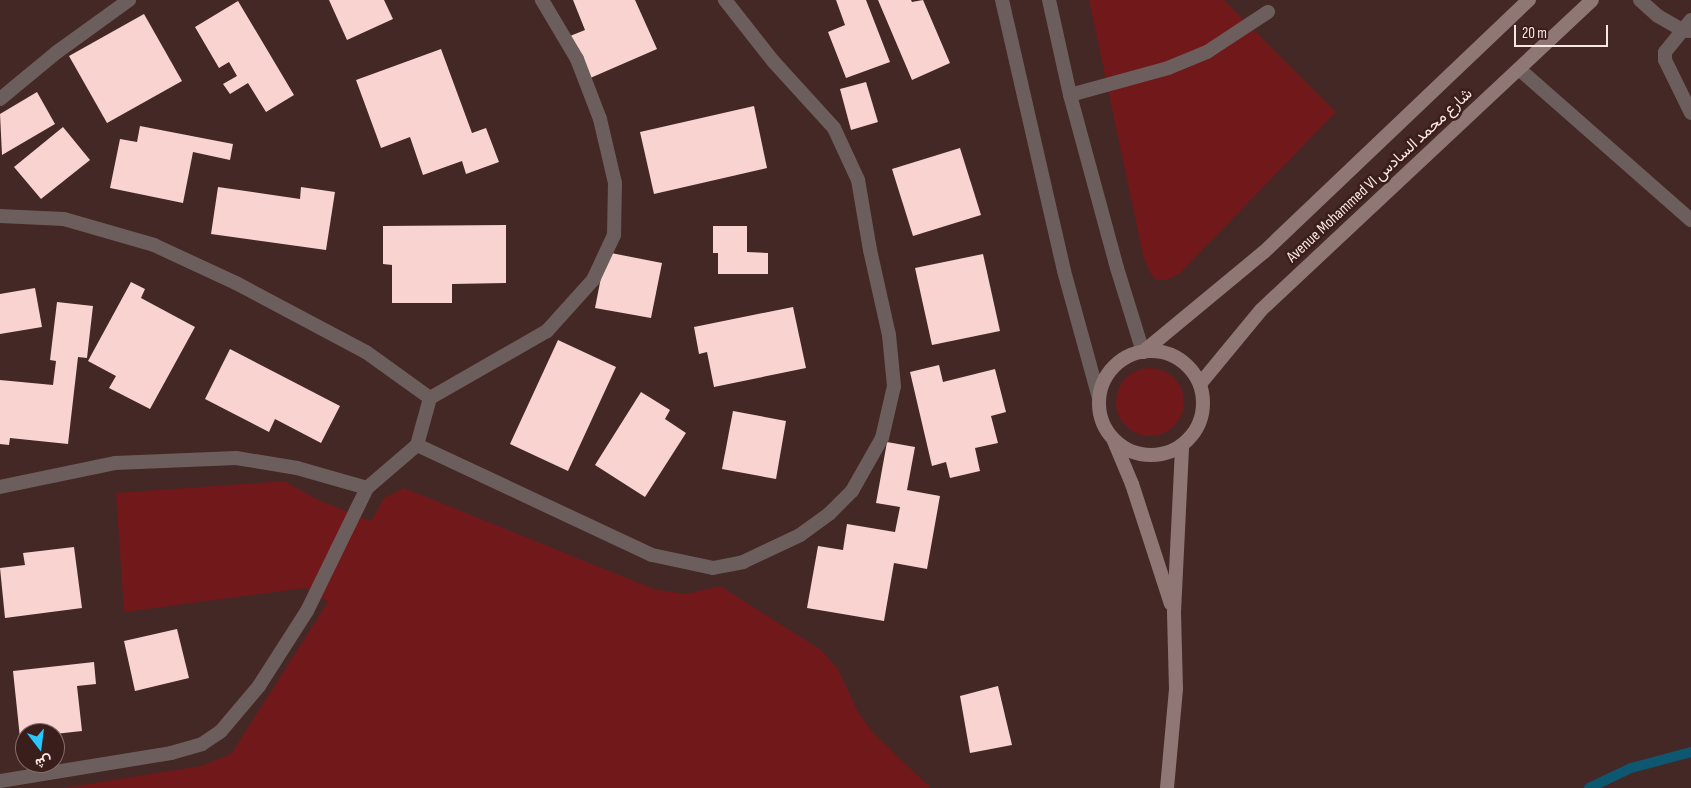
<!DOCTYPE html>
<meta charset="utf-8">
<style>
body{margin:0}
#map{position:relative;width:1691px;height:788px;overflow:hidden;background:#442826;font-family:"Sofia Sans Condensed",Vazirmatn,sans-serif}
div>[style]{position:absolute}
.green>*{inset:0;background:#71181b}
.round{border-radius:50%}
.stream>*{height:10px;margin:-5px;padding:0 5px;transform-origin:5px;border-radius:5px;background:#0e5770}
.building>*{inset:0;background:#f8d3cf}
.service>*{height:14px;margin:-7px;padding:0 7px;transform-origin:7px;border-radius:7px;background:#6c5e5d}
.minor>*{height:14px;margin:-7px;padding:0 7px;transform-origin:7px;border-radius:7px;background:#6c5e5d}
.tertiary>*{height:14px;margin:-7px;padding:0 7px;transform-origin:7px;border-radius:7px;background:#6c5e5d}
.secondary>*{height:14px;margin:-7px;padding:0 7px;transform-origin:7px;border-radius:7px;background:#8e7775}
.secondary>.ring{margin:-7px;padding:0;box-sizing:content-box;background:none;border:14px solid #8e7775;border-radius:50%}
span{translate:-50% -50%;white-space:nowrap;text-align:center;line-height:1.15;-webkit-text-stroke:5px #391e1c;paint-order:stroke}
.street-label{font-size:16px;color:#fae6e5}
.north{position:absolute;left:15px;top:723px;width:50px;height:50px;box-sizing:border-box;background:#391e1c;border:1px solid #866e6c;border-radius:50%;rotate:165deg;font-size:14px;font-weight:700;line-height:20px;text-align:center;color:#fae6e5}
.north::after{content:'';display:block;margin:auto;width:18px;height:22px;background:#27c8ff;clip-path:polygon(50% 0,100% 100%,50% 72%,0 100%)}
.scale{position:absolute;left:1514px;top:25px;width:94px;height:22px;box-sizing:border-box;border:2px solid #fae6e5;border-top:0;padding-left:6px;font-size:15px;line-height:18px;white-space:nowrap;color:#fae6e5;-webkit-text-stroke:4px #391e1c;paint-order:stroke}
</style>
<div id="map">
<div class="green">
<i style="clip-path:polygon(1089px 0,1224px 0,1336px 112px,1180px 273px,1166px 280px,1156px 280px,1150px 273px,1143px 255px)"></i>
<i class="round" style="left:1116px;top:368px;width:68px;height:68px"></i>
<i style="clip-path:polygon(284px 481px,318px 500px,371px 521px,384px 498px,404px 488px,654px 589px,685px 594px,720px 586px,821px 650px,838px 669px,858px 712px,874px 734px,931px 788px,63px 788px,201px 766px,231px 754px,328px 602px,305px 588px,124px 612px,116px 493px)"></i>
</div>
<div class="stream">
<i style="left:1589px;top:788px;width:47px;rotate:-25.5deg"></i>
<i style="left:1631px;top:768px;width:62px;rotate:-14.9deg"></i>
</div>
<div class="building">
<i style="clip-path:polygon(329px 0,384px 0,393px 19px,347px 40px)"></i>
<i style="clip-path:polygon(573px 0,635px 0,657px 49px,588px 79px,570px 36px,585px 30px)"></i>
<i style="clip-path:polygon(836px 0,866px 0,890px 62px,846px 78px,828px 32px,845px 25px)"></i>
<i style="clip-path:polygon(878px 0,911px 0,912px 2px,923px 0,950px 63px,912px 80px)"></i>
<i style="clip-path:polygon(238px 1px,294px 95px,266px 112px,248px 83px,230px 94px,223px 84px,237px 76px,229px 62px,219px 68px,195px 27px)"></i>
<i style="clip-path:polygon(144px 14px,182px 81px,107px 123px,69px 56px)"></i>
<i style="clip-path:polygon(441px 49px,472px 133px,486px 128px,499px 162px,466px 174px,462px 161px,423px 175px,410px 137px,381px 148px,356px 80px)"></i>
<i style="clip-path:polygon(866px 82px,878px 122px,851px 130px,840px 89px)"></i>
<i style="clip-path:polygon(37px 92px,55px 124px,2px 155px,0 114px)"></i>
<i style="clip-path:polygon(754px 106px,767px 168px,654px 194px,640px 132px)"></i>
<i style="clip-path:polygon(140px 126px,233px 144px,230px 160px,193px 152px,183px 203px,110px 188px,120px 139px,137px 142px)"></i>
<i style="clip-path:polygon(63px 127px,90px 160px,41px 199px,14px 167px)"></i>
<i style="clip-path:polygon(960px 148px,981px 215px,913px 236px,892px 169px)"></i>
<i style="clip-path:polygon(218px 187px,300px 199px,301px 187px,335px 192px,326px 250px,211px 234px)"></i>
<i style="clip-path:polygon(506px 225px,506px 283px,452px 284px,452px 303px,392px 303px,392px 265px,383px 264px,383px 226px)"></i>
<i style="clip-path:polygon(713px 226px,747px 226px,747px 252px,768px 253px,768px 274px,718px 274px,718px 253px,713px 253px)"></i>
<i style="clip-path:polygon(606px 252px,662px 263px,651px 318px,595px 308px)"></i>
<i style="clip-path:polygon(983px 254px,1000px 331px,932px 345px,915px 268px)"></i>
<i style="clip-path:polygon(131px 282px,145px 289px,141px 298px,195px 327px,150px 409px,109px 388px,116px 376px,88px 361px)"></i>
<i style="clip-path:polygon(35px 288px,42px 327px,0 334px,0 294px)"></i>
<i style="clip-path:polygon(57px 302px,93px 306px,87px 358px,78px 357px,68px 444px,10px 438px,9px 445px,0 444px,0 380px,53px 385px,56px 361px,50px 360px)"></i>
<i style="clip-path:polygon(793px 307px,806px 368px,714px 387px,707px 352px,699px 354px,694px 327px)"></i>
<i style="clip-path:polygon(558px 340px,616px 367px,568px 471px,510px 444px)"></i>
<i style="clip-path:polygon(230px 349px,340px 406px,321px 443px,275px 419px,269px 432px,205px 399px)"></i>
<i style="clip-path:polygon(939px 365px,943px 382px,995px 369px,1006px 412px,991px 416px,998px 443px,975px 448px,980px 471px,950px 478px,946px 462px,932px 466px,910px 372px)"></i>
<i style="clip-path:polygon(641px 392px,670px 410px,665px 419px,686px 433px,645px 497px,595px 465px)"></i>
<i style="clip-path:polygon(733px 411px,786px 421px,776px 479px,722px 469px)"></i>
<i style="clip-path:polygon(887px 442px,915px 447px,907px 490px,940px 496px,927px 569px,894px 563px,884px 621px,807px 608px,818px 546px,843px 550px,847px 524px,895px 532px,900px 507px,876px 503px)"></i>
<i style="clip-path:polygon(74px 547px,82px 608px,5px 618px,0 568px,25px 565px,23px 553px)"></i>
<i style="clip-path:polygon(177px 629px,189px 678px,135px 691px,124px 641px)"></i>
<i style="clip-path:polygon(94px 662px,96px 684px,77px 686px,82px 731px,55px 734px,25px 733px,25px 738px,20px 738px,13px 671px)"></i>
<i style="clip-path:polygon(998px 686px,1012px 745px,970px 753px,960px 696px)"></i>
</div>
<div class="service">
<i style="left:1640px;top:0;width:24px;rotate:42deg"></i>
<i style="left:1658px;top:16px;width:28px;rotate:30deg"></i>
<i style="left:1682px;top:30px;width:7px;rotate:8deg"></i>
<i style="left:1691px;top:20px;width:41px;rotate:129.1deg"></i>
<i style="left:1665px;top:52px;width:8px;rotate:90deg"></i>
<i style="left:1665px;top:60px;width:59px;rotate:63.9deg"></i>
<i style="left:1070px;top:95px;width:102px;rotate:-15.4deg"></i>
<i style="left:1168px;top:68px;width:42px;rotate:-22.3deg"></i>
<i style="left:1207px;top:52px;width:73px;rotate:-33.3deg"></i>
</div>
<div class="minor">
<i style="left:1519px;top:69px;width:229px;rotate:41.3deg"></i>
<i style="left:0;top:99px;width:74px;rotate:-39.5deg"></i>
<i style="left:57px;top:52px;width:89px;rotate:-35.8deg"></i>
<i style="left:0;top:216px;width:64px;rotate:2.7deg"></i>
<i style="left:64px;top:219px;width:94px;rotate:16.1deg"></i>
<i style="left:154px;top:245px;width:90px;rotate:24.9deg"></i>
<i style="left:236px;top:283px;width:147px;rotate:28deg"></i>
<i style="left:366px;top:352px;width:79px;rotate:35.7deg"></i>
<i style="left:417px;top:445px;width:259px;rotate:25.1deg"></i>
<i style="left:652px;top:555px;width:62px;rotate:12deg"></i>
<i style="left:713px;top:568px;width:31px;rotate:-11deg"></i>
<i style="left:743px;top:562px;width:63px;rotate:-25.3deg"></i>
<i style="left:800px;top:535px;width:36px;rotate:-36deg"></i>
<i style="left:829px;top:514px;width:33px;rotate:-45deg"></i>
<i style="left:852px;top:491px;width:61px;rotate:-60.5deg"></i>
<i style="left:882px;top:438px;width:53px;rotate:-77deg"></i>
<i style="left:894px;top:386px;width:51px;rotate:-95.6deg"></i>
<i style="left:889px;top:335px;width:87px;rotate:-102.6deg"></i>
<i style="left:870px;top:250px;width:71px;rotate:-99.7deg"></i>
<i style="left:858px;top:180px;width:57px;rotate:-114.8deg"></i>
<i style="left:834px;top:128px;width:91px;rotate:-132.3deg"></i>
<i style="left:773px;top:61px;width:78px;rotate:-128.2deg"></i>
<i style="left:0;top:487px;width:117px;rotate:-11.8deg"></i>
<i style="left:115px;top:463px;width:121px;rotate:-2.4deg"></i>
<i style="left:236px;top:458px;width:62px;rotate:9.3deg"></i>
<i style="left:297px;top:468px;width:73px;rotate:15.9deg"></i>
<i style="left:367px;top:488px;width:66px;rotate:-40.7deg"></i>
<i style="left:417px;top:445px;width:49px;rotate:-74.5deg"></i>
<i style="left:430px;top:398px;width:135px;rotate:-29.8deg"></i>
<i style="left:547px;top:331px;width:69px;rotate:-48deg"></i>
<i style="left:593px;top:280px;width:50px;rotate:-65deg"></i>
<i style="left:614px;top:235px;width:52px;rotate:-88.9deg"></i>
<i style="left:615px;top:183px;width:66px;rotate:-103.2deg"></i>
<i style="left:600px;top:119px;width:64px;rotate:-111deg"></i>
<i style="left:577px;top:59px;width:69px;rotate:-120.7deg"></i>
<i style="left:0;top:781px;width:173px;rotate:-9.3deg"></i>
<i style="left:171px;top:753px;width:32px;rotate:-16deg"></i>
<i style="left:202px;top:744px;width:23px;rotate:-34deg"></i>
<i style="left:221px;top:731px;width:59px;rotate:-49.8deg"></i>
<i style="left:259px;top:686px;width:89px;rotate:-57.4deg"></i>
<i style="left:307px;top:611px;width:137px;rotate:-64deg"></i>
</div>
<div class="tertiary">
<i style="left:1002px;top:0;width:278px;rotate:77.1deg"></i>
<i style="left:1064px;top:271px;width:132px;rotate:74.6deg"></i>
<i style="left:1049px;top:0;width:97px;rotate:77.5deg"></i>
<i style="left:1070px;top:95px;width:179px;rotate:74.8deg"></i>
<i style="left:1117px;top:268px;width:88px;rotate:72.8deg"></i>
</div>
<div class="secondary">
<i class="ring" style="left:1099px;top:351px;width:90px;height:90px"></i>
<i style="left:1143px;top:352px;width:157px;rotate:-39.6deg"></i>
<i style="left:1264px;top:252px;width:366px;rotate:-43.6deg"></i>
<i style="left:1200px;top:384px;width:96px;rotate:-50.5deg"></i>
<i style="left:1261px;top:310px;width:453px;rotate:-43.1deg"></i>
<i style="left:1114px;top:441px;width:47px;rotate:67.3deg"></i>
<i style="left:1132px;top:484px;width:126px;rotate:72deg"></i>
<i style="left:1167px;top:788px;width:99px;rotate:-84.8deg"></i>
<i style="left:1176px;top:689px;width:77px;rotate:-91.5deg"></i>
<i style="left:1174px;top:612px;width:166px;rotate:-87.2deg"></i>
</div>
<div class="street-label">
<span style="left:1380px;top:176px;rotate:-43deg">Avenue Mohammed VI شارع محمد السادس</span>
</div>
<div class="north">ش</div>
<div class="scale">20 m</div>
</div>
